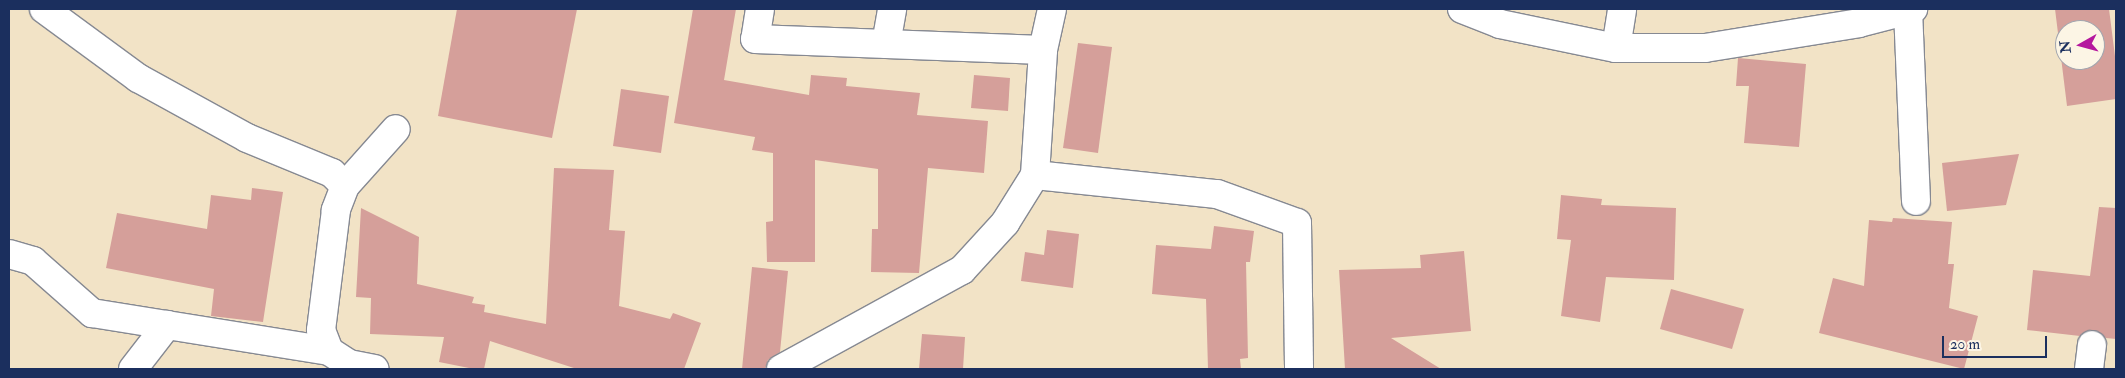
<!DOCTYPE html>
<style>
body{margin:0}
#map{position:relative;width:2125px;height:378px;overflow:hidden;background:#f2e3c6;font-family:"IM FELL Double Pica",serif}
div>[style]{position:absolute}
.building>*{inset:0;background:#d59f9a}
.roads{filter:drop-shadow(1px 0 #868992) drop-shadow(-1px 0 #868992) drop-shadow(0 1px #868992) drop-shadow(0 -1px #868992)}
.minor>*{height:28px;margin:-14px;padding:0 14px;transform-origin:14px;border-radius:14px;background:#fff}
span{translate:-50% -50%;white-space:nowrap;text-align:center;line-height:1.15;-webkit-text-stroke:4.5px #fcf5e5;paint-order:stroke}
.frame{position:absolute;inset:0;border:10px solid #1b2f5e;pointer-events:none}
.north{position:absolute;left:2055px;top:20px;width:50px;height:50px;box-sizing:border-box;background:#fcf5e5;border:1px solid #a2a6af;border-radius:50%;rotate:263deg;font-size:14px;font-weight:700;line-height:20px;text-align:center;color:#1b2f5e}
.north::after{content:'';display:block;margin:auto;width:18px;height:22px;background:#b5179e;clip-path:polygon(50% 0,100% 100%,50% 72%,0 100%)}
.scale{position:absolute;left:1942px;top:336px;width:105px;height:22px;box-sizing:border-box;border:2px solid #1b2f5e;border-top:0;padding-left:6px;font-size:15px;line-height:18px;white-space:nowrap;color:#1b2f5e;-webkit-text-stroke:4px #fcf5e5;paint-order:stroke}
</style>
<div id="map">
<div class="building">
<i style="clip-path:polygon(457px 9px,577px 9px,552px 138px,438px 116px)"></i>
<i style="clip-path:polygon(693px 9px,736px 9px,724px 80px,809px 95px,811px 75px,847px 78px,846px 86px,920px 93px,917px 115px,988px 121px,984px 173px,928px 168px,919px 273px,871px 272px,872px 229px,878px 229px,878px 169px,815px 160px,815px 262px,767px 262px,766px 222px,773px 221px,773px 153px,752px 150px,755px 137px,674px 123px)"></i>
<i style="clip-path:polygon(evenodd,2055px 9px,2109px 9px,2116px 64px,2116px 99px,2067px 106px,2055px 9px,2065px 30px,2095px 30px,2095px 60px,2065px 60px,2065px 30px)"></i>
<i style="clip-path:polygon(1078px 43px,1112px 47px,1098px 153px,1063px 148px)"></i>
<i style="clip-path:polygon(1738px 58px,1806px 64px,1799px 147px,1744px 143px,1749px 86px,1736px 86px)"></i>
<i style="clip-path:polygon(974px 75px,1010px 78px,1008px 111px,971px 108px)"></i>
<i style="clip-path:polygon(621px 89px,669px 96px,661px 153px,613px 146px)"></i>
<i style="clip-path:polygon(2019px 154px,2006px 205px,1947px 211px,1942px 163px)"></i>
<i style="clip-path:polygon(554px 168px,614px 170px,609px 230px,625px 231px,619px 306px,670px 319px,673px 313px,701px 323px,684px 369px,577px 369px,490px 341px,484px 369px,474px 369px,439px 362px,444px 337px,370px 334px,371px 298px,356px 297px,361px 208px,419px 237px,417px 284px,474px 297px,472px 303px,485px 305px,484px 312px,546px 324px)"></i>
<i style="clip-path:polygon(252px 188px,283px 192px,263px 322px,211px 316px,214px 289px,106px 268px,117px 213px,207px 229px,211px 195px,251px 200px)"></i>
<i style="clip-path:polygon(1561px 195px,1602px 199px,1601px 205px,1676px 208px,1674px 280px,1606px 277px,1600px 322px,1561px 316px,1571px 240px,1557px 239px)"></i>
<i style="clip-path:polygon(2099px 207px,2116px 208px,2116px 339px,2106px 338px,2093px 330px,2080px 336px,2027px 330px,2033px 270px,2090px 276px)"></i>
<i style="clip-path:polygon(1893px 218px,1952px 222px,1948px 264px,1954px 264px,1949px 308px,1978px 316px,1964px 369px,1819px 333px,1833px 278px,1864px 286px,1869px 220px,1892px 222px)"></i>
<i style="clip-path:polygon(1214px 226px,1254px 231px,1250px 262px,1246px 262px,1248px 358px,1240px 359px,1241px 369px,1208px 369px,1206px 299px,1152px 294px,1156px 245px,1211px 249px)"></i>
<i style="clip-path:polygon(1047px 230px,1079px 234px,1073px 288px,1021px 281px,1025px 252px,1044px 255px)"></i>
<i style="clip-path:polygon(1464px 251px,1471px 331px,1391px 338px,1441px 369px,1345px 369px,1339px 270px,1421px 268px,1420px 255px)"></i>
<i style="clip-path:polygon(752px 267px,788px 271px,780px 352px,768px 360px,765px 369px,742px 369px)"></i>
<i style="clip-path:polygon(1671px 289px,1744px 309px,1732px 349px,1660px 329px)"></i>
<i style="clip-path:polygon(922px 334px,965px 337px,963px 369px,919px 369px)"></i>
</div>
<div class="roads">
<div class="minor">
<i style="left:44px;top:9px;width:117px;rotate:36.3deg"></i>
<i style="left:138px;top:78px;width:124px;rotate:28.8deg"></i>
<i style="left:247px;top:138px;width:92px;rotate:22.4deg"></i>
<i style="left:332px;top:173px;width:18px;rotate:45deg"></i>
<i style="left:345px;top:186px;width:26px;rotate:111deg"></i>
<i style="left:336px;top:210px;width:121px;rotate:97.1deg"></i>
<i style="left:321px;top:330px;width:22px;rotate:69deg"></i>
<i style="left:329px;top:351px;width:24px;rotate:33deg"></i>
<i style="left:349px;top:364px;width:26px;rotate:11deg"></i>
<i style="left:760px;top:9px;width:30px;rotate:99deg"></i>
<i style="left:755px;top:39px;width:288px;rotate:2.2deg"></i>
<i style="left:1462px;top:9px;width:41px;rotate:21.5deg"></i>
<i style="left:1500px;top:24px;width:118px;rotate:11.7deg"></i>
<i style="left:1616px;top:48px;width:89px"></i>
<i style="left:1705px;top:48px;width:156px;rotate:-9.2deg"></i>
<i style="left:1859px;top:23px;width:56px;rotate:-14.5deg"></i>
<i style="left:1908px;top:10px;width:191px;rotate:87.6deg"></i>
<i style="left:886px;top:44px;width:36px;rotate:-80deg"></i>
<i style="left:1616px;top:48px;width:39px;rotate:-81deg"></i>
<i style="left:1035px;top:175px;width:183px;rotate:6deg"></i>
<i style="left:1217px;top:194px;width:85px;rotate:19.9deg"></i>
<i style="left:1297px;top:223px;width:146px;rotate:89.2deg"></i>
<i style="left:345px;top:186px;width:76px;rotate:-48.2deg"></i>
<i style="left:9px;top:254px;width:25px;rotate:16deg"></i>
<i style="left:33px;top:261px;width:79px;rotate:41.4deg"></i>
<i style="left:92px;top:313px;width:240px;rotate:9.1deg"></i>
<i style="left:133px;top:369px;width:56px;rotate:-52.3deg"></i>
<i style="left:781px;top:369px;width:206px;rotate:-28.7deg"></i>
<i style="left:962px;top:270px;width:64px;rotate:-47.5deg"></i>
<i style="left:1005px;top:223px;width:57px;rotate:-58deg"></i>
<i style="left:1035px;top:175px;width:125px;rotate:-86.3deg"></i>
<i style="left:1043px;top:50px;width:42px;rotate:-77.6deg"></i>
<i style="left:2089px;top:369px;width:24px;rotate:-83deg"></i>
</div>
</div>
<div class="frame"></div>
<div class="north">N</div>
<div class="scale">20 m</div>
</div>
